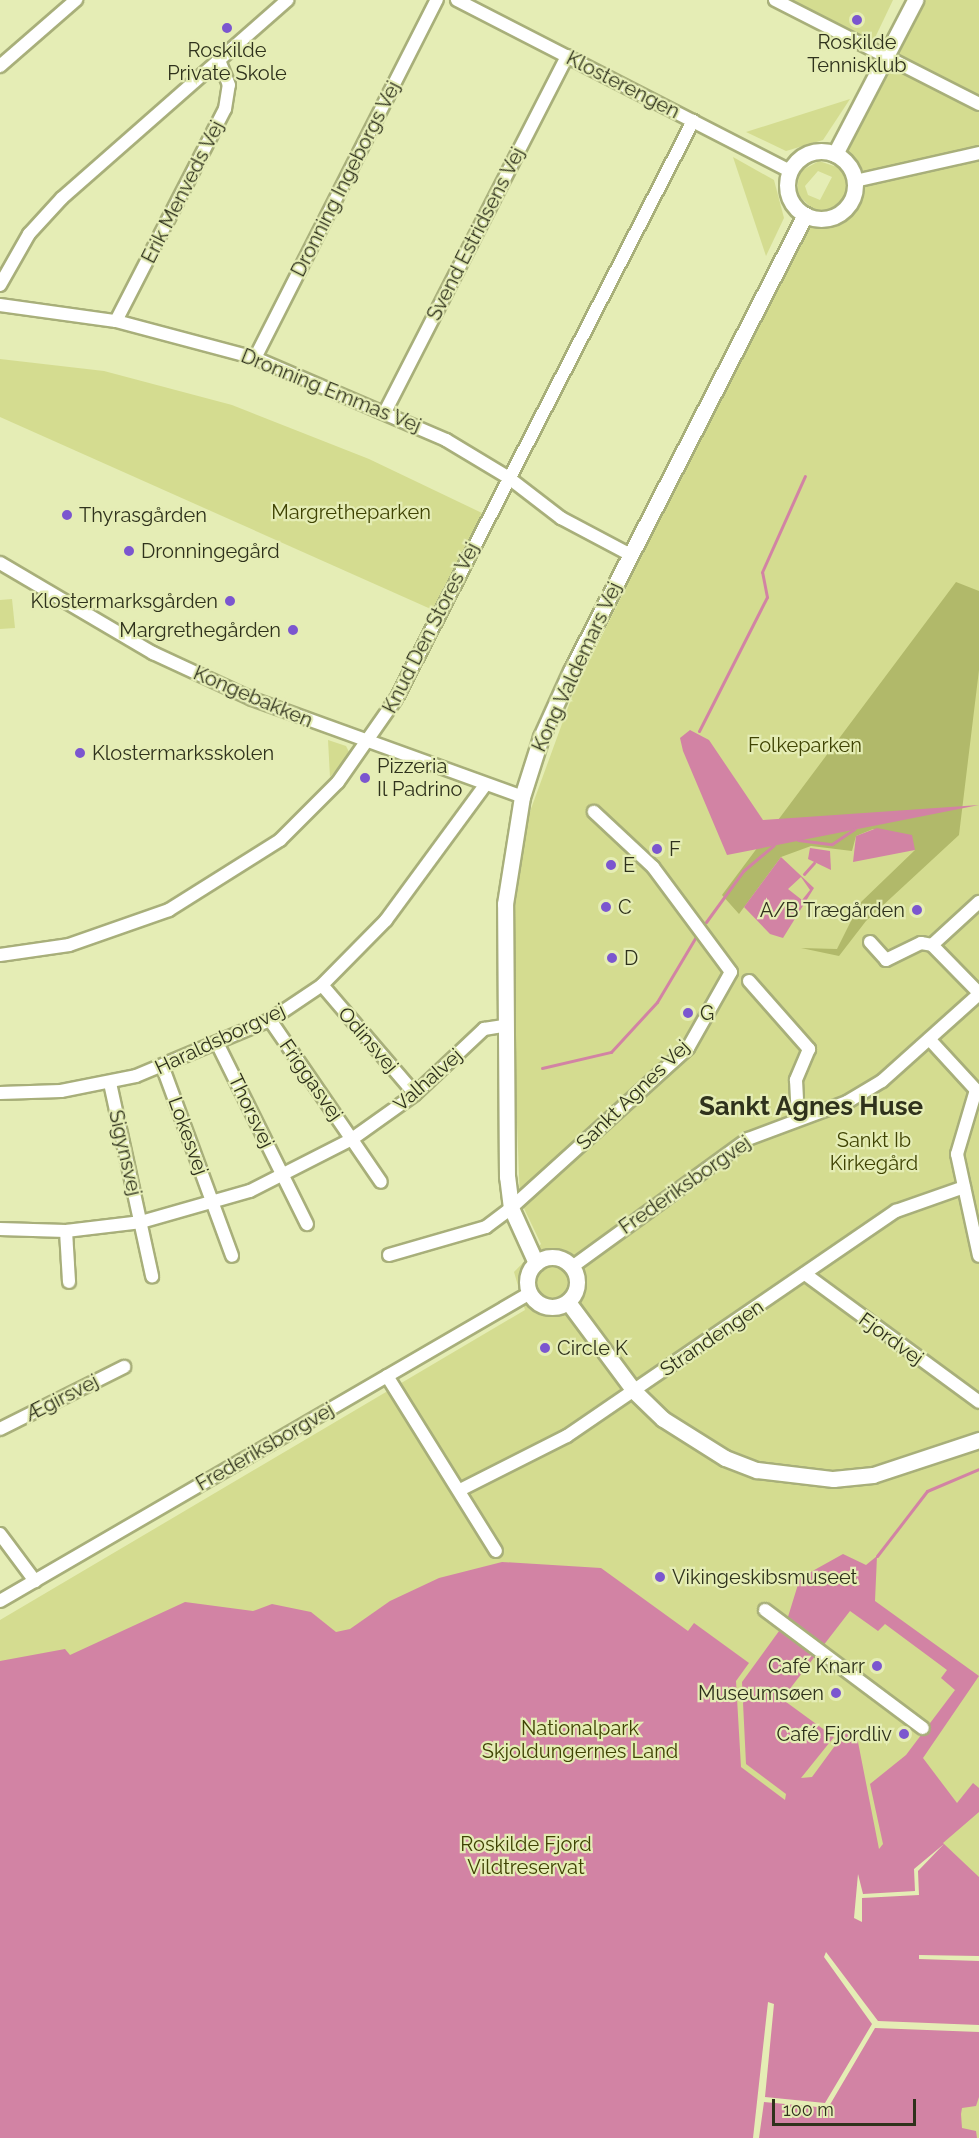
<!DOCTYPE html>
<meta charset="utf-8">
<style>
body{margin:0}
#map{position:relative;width:979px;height:2138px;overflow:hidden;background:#e5edb5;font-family:Raleway,sans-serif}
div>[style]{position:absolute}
.green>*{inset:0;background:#d4dc90}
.forest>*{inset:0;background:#b1b96a}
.water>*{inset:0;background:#d283a4}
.pier>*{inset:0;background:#e5edb5}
.stream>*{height:3px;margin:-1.5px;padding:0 1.5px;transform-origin:1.5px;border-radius:1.5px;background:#d283a4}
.roads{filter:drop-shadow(2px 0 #a8af7a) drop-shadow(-2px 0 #a8af7a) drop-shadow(0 2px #a8af7a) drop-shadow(0 -2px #a8af7a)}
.minor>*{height:12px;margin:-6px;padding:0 6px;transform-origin:6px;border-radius:6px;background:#fff}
.major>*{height:15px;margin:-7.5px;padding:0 7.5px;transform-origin:7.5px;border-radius:7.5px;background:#fff}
.major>.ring{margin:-7.5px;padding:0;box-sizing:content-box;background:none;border:15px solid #fff;border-radius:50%}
.dots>*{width:16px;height:16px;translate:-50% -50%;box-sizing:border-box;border:3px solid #e5edb5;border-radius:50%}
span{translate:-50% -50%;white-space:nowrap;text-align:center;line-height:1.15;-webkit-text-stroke:4.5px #e5edb5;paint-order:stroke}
.poi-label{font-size:20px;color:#2f321c}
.left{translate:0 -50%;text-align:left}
.right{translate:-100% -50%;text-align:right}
.street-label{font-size:20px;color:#2f321c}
.park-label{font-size:20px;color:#3f4303}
.district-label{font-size:26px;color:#2f321c;font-weight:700}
.scale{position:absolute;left:772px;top:2099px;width:144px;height:27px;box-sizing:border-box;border:3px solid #2f321c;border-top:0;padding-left:8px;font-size:18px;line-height:21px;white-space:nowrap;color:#2f321c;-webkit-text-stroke:4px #e5edb5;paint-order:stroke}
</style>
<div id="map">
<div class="green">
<i style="clip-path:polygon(791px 0,893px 0,873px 42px)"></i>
<i style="clip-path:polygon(evenodd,921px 0,979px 0,979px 2138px,0 2138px,0 1620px,525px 1310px,514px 1272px,541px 1244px,520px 1200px,510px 942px,528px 817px,574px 691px,815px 211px,797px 194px,799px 172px,819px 161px,837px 167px,921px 0,818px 171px,832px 177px,820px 200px,808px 195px,805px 186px,818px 171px)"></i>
<i style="clip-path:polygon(850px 99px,823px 140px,786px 151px,746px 132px)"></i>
<i style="clip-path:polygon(733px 157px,774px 180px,784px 218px,766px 256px)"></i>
<i style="clip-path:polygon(0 359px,104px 371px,232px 405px,369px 459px,482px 513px,433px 610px,0 417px)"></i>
<i style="clip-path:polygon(12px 599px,15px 628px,0 629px,0 600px)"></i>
<i style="clip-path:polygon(328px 740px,346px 746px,350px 754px,330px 777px)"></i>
</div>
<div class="forest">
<i style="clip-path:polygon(956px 582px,979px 591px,979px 670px,959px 835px,866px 921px,839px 956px,801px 948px,837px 949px,860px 903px,915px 850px,873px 829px,856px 836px,852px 851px,811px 846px,781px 857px,739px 914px,722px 895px)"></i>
</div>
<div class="water">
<i style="clip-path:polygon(690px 730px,709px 740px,763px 820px,979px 805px,727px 855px,683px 751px,680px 738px)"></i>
<i style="clip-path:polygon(877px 828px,912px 835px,915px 850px,853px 862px,856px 836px)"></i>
<i style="clip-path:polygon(810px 848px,830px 851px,831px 870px,808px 859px)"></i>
<i style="clip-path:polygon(evenodd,781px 857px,814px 888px,783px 938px,770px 934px,744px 907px,781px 857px,801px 877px,810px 890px,802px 900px,788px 889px,801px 877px)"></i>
<i style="clip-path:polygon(evenodd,843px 1554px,866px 1565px,877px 1556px,875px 1601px,979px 1676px,923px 1758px,957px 1803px,973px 1783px,979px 1788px,979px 1812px,943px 1843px,979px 1877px,979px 2097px,976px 2106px,962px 2108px,961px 2114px,962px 2128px,976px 2131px,977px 2138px,0 2138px,0 1661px,65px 1649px,70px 1655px,185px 1602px,253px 1611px,272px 1604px,311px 1612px,336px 1632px,350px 1629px,390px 1601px,439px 1578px,502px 1562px,601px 1568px,688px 1631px,694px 1623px,749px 1663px,736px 1681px,741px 1767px,785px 1800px,786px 1794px,746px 1764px,742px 1682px,787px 1620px,800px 1578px,843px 1554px,850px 1611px,878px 1631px,885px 1624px,947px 1670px,941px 1678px,955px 1690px,906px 1755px,870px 1784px,883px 1844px,879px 1849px,858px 1742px,845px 1732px,812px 1777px,801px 1778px,834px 1737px,782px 1699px,850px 1611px)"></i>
</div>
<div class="pier">
<i style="clip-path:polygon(944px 1844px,918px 1871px,919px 1895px,862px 1898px,862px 1922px,854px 1918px,858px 1874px,863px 1894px,915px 1891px,914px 1869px)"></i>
<i style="clip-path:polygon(826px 1952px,878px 2021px,979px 2025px,979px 2032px,875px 2028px,828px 2108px,764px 2102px,759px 2138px,753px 2138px,768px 2002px,774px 2004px,765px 2097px,825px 2103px,872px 2024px,824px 1957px)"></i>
<i style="clip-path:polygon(919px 1955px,979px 1956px,979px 1961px,919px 1959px)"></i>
</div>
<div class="stream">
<i style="left:699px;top:731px;width:150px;rotate:-63.1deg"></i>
<i style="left:767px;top:597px;width:25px;rotate:-101deg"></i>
<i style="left:762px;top:572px;width:105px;rotate:-65.9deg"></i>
<i style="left:798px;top:840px;width:34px;rotate:7deg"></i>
<i style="left:832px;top:844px;width:27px;rotate:-34deg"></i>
<i style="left:804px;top:874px;width:15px;rotate:-48deg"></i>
<i style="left:706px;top:922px;width:63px;rotate:-54deg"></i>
<i style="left:743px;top:871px;width:40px;rotate:-40deg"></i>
<i style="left:542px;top:1068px;width:71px;rotate:-13.1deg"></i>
<i style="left:611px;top:1052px;width:68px;rotate:-47.4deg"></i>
<i style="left:657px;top:1002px;width:78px;rotate:-59.2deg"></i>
<i style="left:877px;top:1556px;width:82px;rotate:-52.4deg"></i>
<i style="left:927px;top:1491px;width:56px;rotate:-22.9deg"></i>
</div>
<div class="roads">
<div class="minor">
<i style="left:457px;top:0;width:374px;rotate:27.2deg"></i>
<i style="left:775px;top:0;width:229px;rotate:27deg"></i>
<i style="left:0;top:66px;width:101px;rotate:-41deg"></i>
<i style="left:855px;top:181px;width:127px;rotate:-12.7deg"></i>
<i style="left:0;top:285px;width:59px;rotate:-60.4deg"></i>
<i style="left:29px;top:234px;width:49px;rotate:-47.5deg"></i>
<i style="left:62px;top:198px;width:300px;rotate:-41.3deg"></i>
<i style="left:0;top:305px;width:117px;rotate:7.9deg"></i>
<i style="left:116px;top:321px;width:144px;rotate:14.9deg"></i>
<i style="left:255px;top:358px;width:208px;rotate:23.2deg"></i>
<i style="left:446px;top:440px;width:74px;rotate:31.1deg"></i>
<i style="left:509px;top:478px;width:66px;rotate:37.6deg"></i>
<i style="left:561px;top:518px;width:79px;rotate:27.9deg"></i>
<i style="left:116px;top:321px;width:238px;rotate:-62.8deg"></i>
<i style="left:225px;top:109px;width:24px;rotate:-81deg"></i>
<i style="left:229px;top:85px;width:27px;rotate:-112deg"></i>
<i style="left:255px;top:358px;width:402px;rotate:-63.1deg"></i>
<i style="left:385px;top:412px;width:400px;rotate:-62.9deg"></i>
<i style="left:0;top:563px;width:178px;rotate:30.5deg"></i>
<i style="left:153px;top:653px;width:109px;rotate:24.9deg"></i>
<i style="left:252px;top:699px;width:287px;rotate:19.9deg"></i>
<i style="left:870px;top:942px;width:24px;rotate:48deg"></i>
<i style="left:886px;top:960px;width:39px;rotate:-26deg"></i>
<i style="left:921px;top:943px;width:11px;rotate:10deg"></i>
<i style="left:932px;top:945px;width:64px;rotate:-42.5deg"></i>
<i style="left:932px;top:945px;width:67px;rotate:45.6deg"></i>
<i style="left:0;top:955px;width:70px;rotate:-8.2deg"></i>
<i style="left:69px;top:945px;width:106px;rotate:-19.3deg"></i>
<i style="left:169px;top:910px;width:131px;rotate:-32.2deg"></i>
<i style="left:280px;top:840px;width:82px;rotate:-45deg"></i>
<i style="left:338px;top:782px;width:101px;rotate:-55.1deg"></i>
<i style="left:396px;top:699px;width:650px;rotate:-62.8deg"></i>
<i style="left:749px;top:981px;width:91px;rotate:48.6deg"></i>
<i style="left:809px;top:1049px;width:34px;rotate:113deg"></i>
<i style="left:796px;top:1080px;width:38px;rotate:87deg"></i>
<i style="left:322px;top:985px;width:143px;rotate:49.5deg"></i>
<i style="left:270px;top:1020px;width:196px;rotate:55.6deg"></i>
<i style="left:931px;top:1041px;width:67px;rotate:47.4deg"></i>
<i style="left:976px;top:1090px;width:67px;rotate:106.5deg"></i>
<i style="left:957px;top:1154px;width:104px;rotate:77.8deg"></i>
<i style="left:218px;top:1045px;width:200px;rotate:63.6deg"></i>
<i style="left:163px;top:1068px;width:200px;rotate:69.8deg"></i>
<i style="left:110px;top:1083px;width:198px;rotate:77.7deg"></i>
<i style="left:0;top:1093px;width:61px;rotate:-1.9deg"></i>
<i style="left:61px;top:1091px;width:76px;rotate:-11.3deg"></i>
<i style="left:136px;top:1076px;width:145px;rotate:-22.7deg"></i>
<i style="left:270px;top:1020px;width:63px;rotate:-33.9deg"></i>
<i style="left:322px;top:985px;width:91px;rotate:-45.4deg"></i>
<i style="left:386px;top:920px;width:167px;rotate:-53.7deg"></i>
<i style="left:0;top:1229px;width:66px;rotate:1.7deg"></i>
<i style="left:66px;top:1231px;width:76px;rotate:-6.8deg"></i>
<i style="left:141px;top:1222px;width:113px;rotate:-15.9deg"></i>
<i style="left:250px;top:1191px;width:114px;rotate:-27deg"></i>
<i style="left:352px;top:1139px;width:77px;rotate:-35.5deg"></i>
<i style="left:415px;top:1094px;width:95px;rotate:-43.3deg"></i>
<i style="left:484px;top:1029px;width:20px;rotate:-9deg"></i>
<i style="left:66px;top:1231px;width:51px;rotate:86.6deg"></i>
<i style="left:389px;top:1255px;width:101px;rotate:-16.1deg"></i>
<i style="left:486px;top:1227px;width:31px;rotate:-37deg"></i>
<i style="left:511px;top:1208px;width:239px;rotate:-42.1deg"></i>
<i style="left:688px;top:1048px;width:87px;rotate:-60.5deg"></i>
<i style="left:731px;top:972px;width:131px;rotate:-126.6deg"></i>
<i style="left:653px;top:867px;width:81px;rotate:-137deg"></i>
<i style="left:572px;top:1267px;width:218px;rotate:-36deg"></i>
<i style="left:748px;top:1139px;width:106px;rotate:-20.5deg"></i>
<i style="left:847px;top:1102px;width:41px;rotate:-31deg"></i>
<i style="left:882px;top:1081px;width:130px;rotate:-41.9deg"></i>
<i style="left:805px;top:1274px;width:216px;rotate:36.3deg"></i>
<i style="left:387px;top:1376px;width:206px;rotate:58.1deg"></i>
<i style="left:0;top:1429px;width:139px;rotate:-26.6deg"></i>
<i style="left:460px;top:1490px;width:120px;rotate:-26.8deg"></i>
<i style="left:567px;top:1436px;width:399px;rotate:-34.4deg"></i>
<i style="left:896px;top:1211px;width:72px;rotate:-19.4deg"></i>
<i style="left:0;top:1534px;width:59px;rotate:53.3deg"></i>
<i style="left:0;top:1601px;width:613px;rotate:-30.16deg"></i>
<i style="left:765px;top:1610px;width:197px;rotate:36.8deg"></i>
</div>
<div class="major">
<i class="ring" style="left:787px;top:151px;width:53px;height:53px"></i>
<i style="left:835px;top:154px;width:174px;rotate:-62.5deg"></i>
<i class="ring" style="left:527px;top:1257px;width:35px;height:35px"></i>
<i style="left:536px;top:1263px;width:60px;rotate:-114.4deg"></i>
<i style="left:511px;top:1208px;width:31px;rotate:-97deg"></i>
<i style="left:507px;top:1177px;width:273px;rotate:-90.4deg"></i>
<i style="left:505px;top:904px;width:108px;rotate:-81deg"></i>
<i style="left:522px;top:797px;width:63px;rotate:-72.4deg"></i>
<i style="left:541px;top:737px;width:72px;rotate:-65.6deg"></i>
<i style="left:571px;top:671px;width:513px;rotate:-62.84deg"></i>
<i style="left:568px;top:1302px;width:111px;rotate:53.4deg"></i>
<i style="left:634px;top:1391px;width:40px;rotate:44deg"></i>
<i style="left:663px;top:1419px;width:73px;rotate:32.2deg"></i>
<i style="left:725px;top:1458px;width:34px;rotate:21deg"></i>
<i style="left:757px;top:1470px;width:77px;rotate:6.8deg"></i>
<i style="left:833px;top:1479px;width:40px;rotate:-5.7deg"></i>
<i style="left:873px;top:1475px;width:112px;rotate:-18.3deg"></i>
</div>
</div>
<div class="dots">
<i style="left:857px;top:20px;background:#7b56cf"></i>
<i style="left:227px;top:28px;background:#7b56cf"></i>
<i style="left:67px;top:515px;background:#7b56cf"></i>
<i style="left:129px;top:551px;background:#7b56cf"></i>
<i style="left:230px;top:601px;background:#7b56cf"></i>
<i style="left:293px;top:630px;background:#7b56cf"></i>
<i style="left:80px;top:753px;background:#7b56cf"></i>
<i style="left:365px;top:778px;background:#7b56cf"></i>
<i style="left:657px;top:849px;background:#7b56cf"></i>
<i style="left:611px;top:865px;background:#7b56cf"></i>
<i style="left:606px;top:907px;background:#7b56cf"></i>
<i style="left:917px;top:910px;background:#7b56cf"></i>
<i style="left:612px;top:958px;background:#7b56cf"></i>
<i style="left:688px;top:1013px;background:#7b56cf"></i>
<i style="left:545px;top:1348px;background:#7b56cf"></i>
<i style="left:660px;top:1577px;background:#7b56cf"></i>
<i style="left:877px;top:1666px;background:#7b56cf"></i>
<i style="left:836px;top:1693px;background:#7b56cf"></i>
<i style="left:904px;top:1734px;background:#7b56cf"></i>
</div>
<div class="poi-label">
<span style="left:857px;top:54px">Roskilde<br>Tennisklub</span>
<span style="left:227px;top:62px">Roskilde<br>Private Skole</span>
<span class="left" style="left:79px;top:515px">Thyrasgården</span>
<span class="left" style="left:141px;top:551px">Dronningegård</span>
<span class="right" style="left:218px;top:601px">Klostermarksgården</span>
<span class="right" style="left:281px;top:630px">Margrethegården</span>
<span class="left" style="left:92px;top:753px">Klostermarksskolen</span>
<span class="left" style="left:377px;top:778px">Pizzeria<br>Il Padrino</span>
<span class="left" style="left:669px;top:849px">F</span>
<span class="left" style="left:623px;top:865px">E</span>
<span class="left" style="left:618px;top:907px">C</span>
<span class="right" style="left:905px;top:910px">A/B Trægården</span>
<span class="left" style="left:624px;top:958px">D</span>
<span class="left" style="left:700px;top:1013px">G</span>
<span class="left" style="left:557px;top:1348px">Circle K</span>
<span class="left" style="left:672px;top:1577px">Vikingeskibsmuseet</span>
<span class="right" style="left:865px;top:1666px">Café Knarr</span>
<span class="right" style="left:824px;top:1693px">Museumsøen</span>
<span class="right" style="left:892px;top:1734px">Café Fjordliv</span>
</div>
<div class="street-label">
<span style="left:623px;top:85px;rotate:27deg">Klosterengen</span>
<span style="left:346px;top:179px;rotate:-63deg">Dronning Ingeborgs Vej</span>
<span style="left:183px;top:192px;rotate:-63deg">Erik Menveds Vej</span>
<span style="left:476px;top:234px;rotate:-63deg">Svend Estridsens Vej</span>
<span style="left:331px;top:391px;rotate:22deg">Dronning Emmas Vej</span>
<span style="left:431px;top:628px;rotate:-63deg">Knud Den Stores Vej</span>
<span style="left:577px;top:667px;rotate:-65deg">Kong Valdemars Vej</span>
<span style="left:253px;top:697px;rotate:23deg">Kongebakken</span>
<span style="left:220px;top:1039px;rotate:-25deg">Haraldsborgvej</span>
<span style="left:368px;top:1040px;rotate:49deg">Odinsvej</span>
<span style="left:311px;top:1080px;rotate:55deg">Friggasvej</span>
<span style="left:428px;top:1080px;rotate:-41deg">Valhalvej</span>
<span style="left:633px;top:1095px;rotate:-44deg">Sankt Agnes Vej</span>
<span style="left:251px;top:1111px;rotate:64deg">Thorsvej</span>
<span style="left:188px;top:1136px;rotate:70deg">Lokesvej</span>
<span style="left:125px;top:1153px;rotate:77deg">Sigynsvej</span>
<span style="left:685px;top:1185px;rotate:-35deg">Frederiksborgvej</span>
<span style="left:712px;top:1338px;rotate:-34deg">Strandengen</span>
<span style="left:891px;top:1339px;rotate:36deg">Fjordvej</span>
<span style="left:62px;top:1398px;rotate:-27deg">Ægirsvej</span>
<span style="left:265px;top:1447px;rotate:-30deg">Frederiksborgvej</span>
</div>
<div class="park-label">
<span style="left:351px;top:512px">Margretheparken</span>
<span style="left:805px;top:745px">Folkeparken</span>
<span style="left:874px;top:1152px">Sankt Ib<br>Kirkegård</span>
<span style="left:580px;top:1740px">Nationalpark<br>Skjoldungernes Land</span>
<span style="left:526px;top:1856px">Roskilde Fjord<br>Vildtreservat</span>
</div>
<div class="district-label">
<span style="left:811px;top:1107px">Sankt Agnes Huse</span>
</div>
<div class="scale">100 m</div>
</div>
